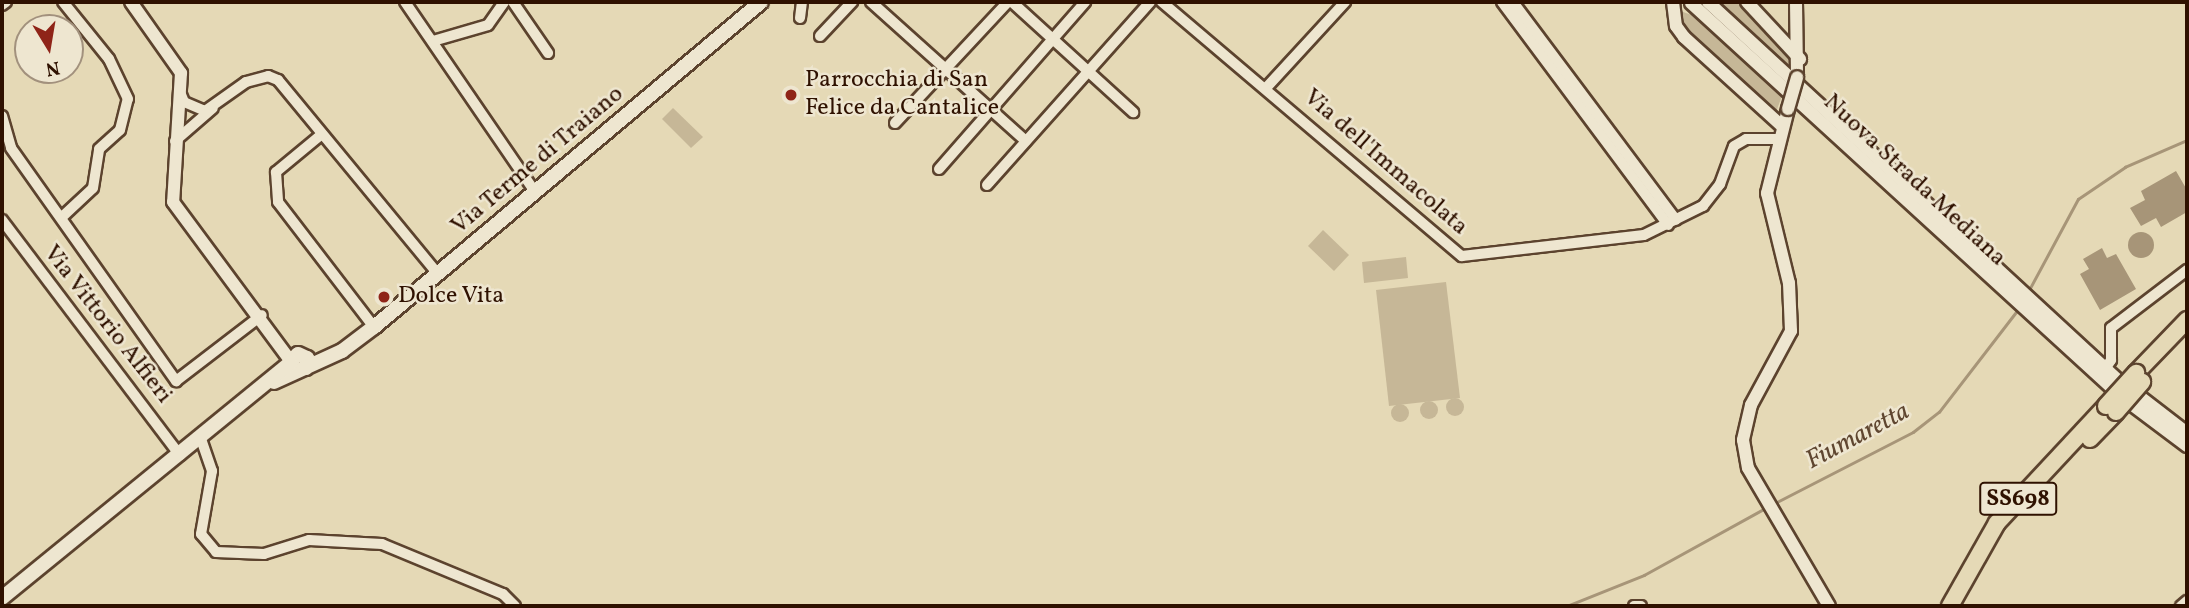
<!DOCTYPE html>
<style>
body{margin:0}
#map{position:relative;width:2189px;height:608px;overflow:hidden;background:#e5d9b6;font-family:Vollkorn,serif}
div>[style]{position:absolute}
.green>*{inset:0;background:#c6b797}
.round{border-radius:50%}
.water>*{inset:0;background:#a79578}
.stream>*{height:2.5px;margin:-1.25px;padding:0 1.25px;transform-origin:1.25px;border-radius:1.25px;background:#a79578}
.roads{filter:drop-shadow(2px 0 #5c432e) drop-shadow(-2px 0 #5c432e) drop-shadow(0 2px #5c432e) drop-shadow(0 -2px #5c432e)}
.minor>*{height:10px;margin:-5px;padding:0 5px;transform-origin:5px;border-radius:5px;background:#eee6d0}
.tertiary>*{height:12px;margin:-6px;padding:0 6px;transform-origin:6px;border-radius:6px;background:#eee6d0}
.secondary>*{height:14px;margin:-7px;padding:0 7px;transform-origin:7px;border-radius:7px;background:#eee6d0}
.trunk>*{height:16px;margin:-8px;padding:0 8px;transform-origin:8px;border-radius:8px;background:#e5d9b6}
.bridges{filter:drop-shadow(2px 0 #5c432e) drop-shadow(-2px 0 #5c432e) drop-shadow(0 2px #5c432e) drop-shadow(0 -2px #5c432e)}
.tertiary-bridge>*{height:12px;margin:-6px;padding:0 6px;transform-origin:6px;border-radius:6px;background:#eee6d0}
.trunk-bridge>*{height:16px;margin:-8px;padding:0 8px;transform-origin:8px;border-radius:8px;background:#e5d9b6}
.dots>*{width:19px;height:19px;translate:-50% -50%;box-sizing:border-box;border:4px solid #eee6d0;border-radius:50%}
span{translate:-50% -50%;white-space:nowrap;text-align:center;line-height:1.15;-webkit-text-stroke:5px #eee6d0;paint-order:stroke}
.shield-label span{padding:2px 5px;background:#eee6d0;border:2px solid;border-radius:5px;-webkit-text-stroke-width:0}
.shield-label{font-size:23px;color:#2f1100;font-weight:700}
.poi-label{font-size:24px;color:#2f1100}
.left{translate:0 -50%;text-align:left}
.street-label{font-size:24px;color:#2f1100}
.water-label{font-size:26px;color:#5f4630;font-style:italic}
.frame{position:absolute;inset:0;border:4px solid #2f1100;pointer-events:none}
.north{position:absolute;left:14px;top:14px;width:70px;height:70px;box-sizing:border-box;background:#eee6d0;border:2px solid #a2917d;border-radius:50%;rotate:169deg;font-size:19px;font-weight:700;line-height:28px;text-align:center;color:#2f1100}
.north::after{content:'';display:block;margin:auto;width:24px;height:32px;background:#8f2418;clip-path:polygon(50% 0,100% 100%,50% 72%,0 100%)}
</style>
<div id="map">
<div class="green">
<i style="clip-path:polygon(1711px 2px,1740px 2px,1781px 40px,1791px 56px,1788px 74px)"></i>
<i style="clip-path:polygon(1680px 11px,1692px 15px,1782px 96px,1776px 112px,1680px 26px)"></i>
<i style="clip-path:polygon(673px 108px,703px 137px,691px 148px,662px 119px)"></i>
<i style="clip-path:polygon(1323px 230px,1349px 255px,1334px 271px,1308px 246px)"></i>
<i style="clip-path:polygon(1406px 257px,1408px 278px,1364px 283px,1362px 262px)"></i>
<i style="clip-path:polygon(1446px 282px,1460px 398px,1389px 406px,1376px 290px)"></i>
<i class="round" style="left:1446px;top:398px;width:18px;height:18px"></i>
<i class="round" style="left:1420px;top:401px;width:18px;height:18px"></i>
<i class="round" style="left:1391px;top:404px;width:18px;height:18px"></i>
</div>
<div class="water">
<i style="clip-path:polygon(2176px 171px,2187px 190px,2187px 212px,2161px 227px,2156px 218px,2141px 226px,2130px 208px,2145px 200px,2141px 191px)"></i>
<i class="round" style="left:2128px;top:232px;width:26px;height:26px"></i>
<i style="clip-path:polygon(2102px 248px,2107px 258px,2116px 254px,2136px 289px,2100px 310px,2080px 274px,2089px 269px,2083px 259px)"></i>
</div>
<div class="stream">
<i style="left:2029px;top:290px;width:103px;rotate:-61.7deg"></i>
<i style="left:2078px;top:199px;width:57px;rotate:-34.2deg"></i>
<i style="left:2125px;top:167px;width:68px;rotate:-23.5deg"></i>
<i style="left:1773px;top:504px;width:157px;rotate:-27.2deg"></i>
<i style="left:1913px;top:432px;width:33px;rotate:-38deg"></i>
<i style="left:1939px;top:412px;width:131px;rotate:-52.4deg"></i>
<i style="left:1393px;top:606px;width:50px"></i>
<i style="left:1567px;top:606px;width:83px;rotate:-21.9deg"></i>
<i style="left:1644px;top:575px;width:141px;rotate:-28.9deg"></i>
</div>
<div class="roads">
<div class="minor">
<i style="left:405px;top:2px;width:230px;rotate:55.6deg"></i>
<i style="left:513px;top:2px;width:62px;rotate:55.5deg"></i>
<i style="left:871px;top:2px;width:208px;rotate:41.9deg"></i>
<i style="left:1012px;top:2px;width:164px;rotate:42.3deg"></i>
<i style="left:1162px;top:2px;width:393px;rotate:40.3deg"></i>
<i style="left:1462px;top:256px;width:183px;rotate:-6.6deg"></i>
<i style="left:1644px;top:235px;width:66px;rotate:-26.2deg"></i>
<i style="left:1703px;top:206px;width:28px;rotate:-52deg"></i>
<i style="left:1720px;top:184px;width:40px;rotate:-69.8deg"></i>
<i style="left:1734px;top:146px;width:14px;rotate:-30deg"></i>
<i style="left:1746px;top:139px;width:34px"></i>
<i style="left:1502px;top:2px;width:278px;rotate:53.3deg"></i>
<i style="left:1513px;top:2px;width:272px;rotate:53.2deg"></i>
<i style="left:2px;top:5px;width:5px;rotate:-37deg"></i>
<i style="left:800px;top:18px;width:16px;rotate:-83deg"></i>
<i style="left:820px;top:36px;width:47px;rotate:-46.7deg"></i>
<i style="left:433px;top:41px;width:57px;rotate:-16.2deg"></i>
<i style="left:488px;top:25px;width:28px;rotate:-55deg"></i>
<i style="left:1266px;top:88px;width:117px;rotate:-47.4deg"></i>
<i style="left:180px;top:92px;width:11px;rotate:68deg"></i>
<i style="left:184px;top:102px;width:23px;rotate:23deg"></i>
<i style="left:205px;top:111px;width:50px;rotate:-35.3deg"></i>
<i style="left:246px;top:82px;width:23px;rotate:-15deg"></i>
<i style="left:268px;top:76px;width:11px;rotate:22deg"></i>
<i style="left:278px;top:80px;width:251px;rotate:50.5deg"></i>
<i style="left:2px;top:116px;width:33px;rotate:74deg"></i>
<i style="left:11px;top:148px;width:286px;rotate:54.7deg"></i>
<i style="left:176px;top:381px;width:108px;rotate:-37.5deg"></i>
<i style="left:895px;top:123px;width:166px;rotate:-47deg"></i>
<i style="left:322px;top:134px;width:60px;rotate:140.4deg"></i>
<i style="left:276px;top:172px;width:30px;rotate:86deg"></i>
<i style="left:278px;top:202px;width:158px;rotate:52.5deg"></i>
<i style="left:175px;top:141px;width:50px;rotate:-41deg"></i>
<i style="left:939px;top:169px;width:222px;rotate:-48.8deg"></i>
<i style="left:987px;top:185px;width:245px;rotate:-48.3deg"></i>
<i style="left:62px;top:217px;width:42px;rotate:-43.1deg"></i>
<i style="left:93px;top:188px;width:39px;rotate:-81deg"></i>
<i style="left:99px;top:149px;width:28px;rotate:-42deg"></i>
<i style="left:120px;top:130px;width:32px;rotate:-76deg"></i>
<i style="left:128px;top:99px;width:44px;rotate:-115.4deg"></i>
<i style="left:109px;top:59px;width:73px;rotate:-128.9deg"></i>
<i style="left:2px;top:220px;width:295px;rotate:52.9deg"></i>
<i style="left:2105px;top:369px;width:11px;rotate:-56deg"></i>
<i style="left:2111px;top:360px;width:32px;rotate:-90deg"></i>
<i style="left:2111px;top:328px;width:96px;rotate:-37.3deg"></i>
<i style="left:201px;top:439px;width:34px;rotate:71deg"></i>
<i style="left:212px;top:471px;width:64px;rotate:99.9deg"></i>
<i style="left:201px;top:534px;width:23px;rotate:50deg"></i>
<i style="left:216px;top:552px;width:48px;rotate:2.4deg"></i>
<i style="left:264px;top:554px;width:47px;rotate:-17.3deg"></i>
<i style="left:309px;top:540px;width:73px;rotate:3.1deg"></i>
<i style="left:382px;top:544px;width:131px;rotate:22.5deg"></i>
<i style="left:503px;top:594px;width:17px;rotate:45deg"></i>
<i style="left:1634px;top:606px;width:7px"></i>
<i style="left:2181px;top:606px;width:8px;rotate:-40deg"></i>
</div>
<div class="tertiary">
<i style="left:131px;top:2px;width:87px;rotate:54.8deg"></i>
<i style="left:181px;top:73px;width:129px;rotate:93.5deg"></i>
<i style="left:173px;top:202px;width:197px;rotate:53.5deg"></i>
<i style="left:1673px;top:2px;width:24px;rotate:83deg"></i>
<i style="left:1676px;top:26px;width:14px;rotate:54deg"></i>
<i style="left:1684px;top:37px;width:134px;rotate:42.3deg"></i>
<i style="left:1708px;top:2px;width:556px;rotate:42.67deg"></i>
<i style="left:1747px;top:2px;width:78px;rotate:47.1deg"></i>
<i style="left:1796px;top:2px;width:75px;rotate:89.2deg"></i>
<i style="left:1691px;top:3px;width:569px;rotate:42.44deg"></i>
<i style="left:1788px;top:109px;width:87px;rotate:104deg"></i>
<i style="left:1767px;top:193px;width:93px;rotate:76.3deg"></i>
<i style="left:1789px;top:283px;width:48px;rotate:87.6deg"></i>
<i style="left:1791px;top:331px;width:84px;rotate:118.4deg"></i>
<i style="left:1751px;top:405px;width:36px;rotate:103deg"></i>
<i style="left:1743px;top:440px;width:28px;rotate:80deg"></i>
<i style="left:1748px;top:468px;width:160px;rotate:59.6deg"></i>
<i style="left:2139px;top:396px;width:61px;rotate:37.6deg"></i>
<i style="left:2131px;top:404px;width:70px;rotate:36.9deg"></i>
</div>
<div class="secondary">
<i style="left:295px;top:370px;width:9px;rotate:-122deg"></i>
<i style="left:290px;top:362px;width:11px;rotate:-45deg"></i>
<i style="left:298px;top:354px;width:10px;rotate:24deg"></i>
<i style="left:307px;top:358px;width:10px;rotate:96deg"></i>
<i style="left:274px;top:382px;width:75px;rotate:-24.5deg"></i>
<i style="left:342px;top:351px;width:40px;rotate:-37deg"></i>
<i style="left:374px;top:327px;width:505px;rotate:-40.02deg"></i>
<i style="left:2px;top:598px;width:372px;rotate:-39.2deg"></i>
</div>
<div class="trunk">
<i style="left:2136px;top:373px;width:74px;rotate:-46.1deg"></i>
<i style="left:2090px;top:439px;width:37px;rotate:-46deg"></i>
<i style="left:1950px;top:606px;width:95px;rotate:-60.5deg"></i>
<i style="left:1997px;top:523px;width:160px;rotate:-47deg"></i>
</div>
</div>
<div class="bridges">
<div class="tertiary-bridge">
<i style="left:1788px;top:109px;width:33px;rotate:-74deg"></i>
</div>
<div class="trunk-bridge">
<i style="left:2106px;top:406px;width:45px;rotate:-47.7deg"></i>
<i style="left:2116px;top:412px;width:40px;rotate:-49deg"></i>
</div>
</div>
<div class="dots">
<i style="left:791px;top:95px;background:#8f2418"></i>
<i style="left:384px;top:297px;background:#8f2418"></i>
</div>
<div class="shield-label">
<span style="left:2018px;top:499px">SS698</span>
</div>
<div class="poi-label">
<span class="left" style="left:805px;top:95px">Parrocchia di San<br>Felice da Cantalice</span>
<span class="left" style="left:398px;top:297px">Dolce Vita</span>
</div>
<div class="street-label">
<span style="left:538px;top:161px;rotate:-40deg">Via Terme di Traiano</span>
<span style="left:1385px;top:163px;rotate:41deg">Via dell'Immacolata</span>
<span style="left:1914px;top:181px;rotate:43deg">Nuova Strada Mediana</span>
<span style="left:107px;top:325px;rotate:52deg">Via Vittorio Alfieri</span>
</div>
<div class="water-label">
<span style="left:1858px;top:437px;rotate:-28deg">Fiumaretta</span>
</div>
<div class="frame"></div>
<div class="north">N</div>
</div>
